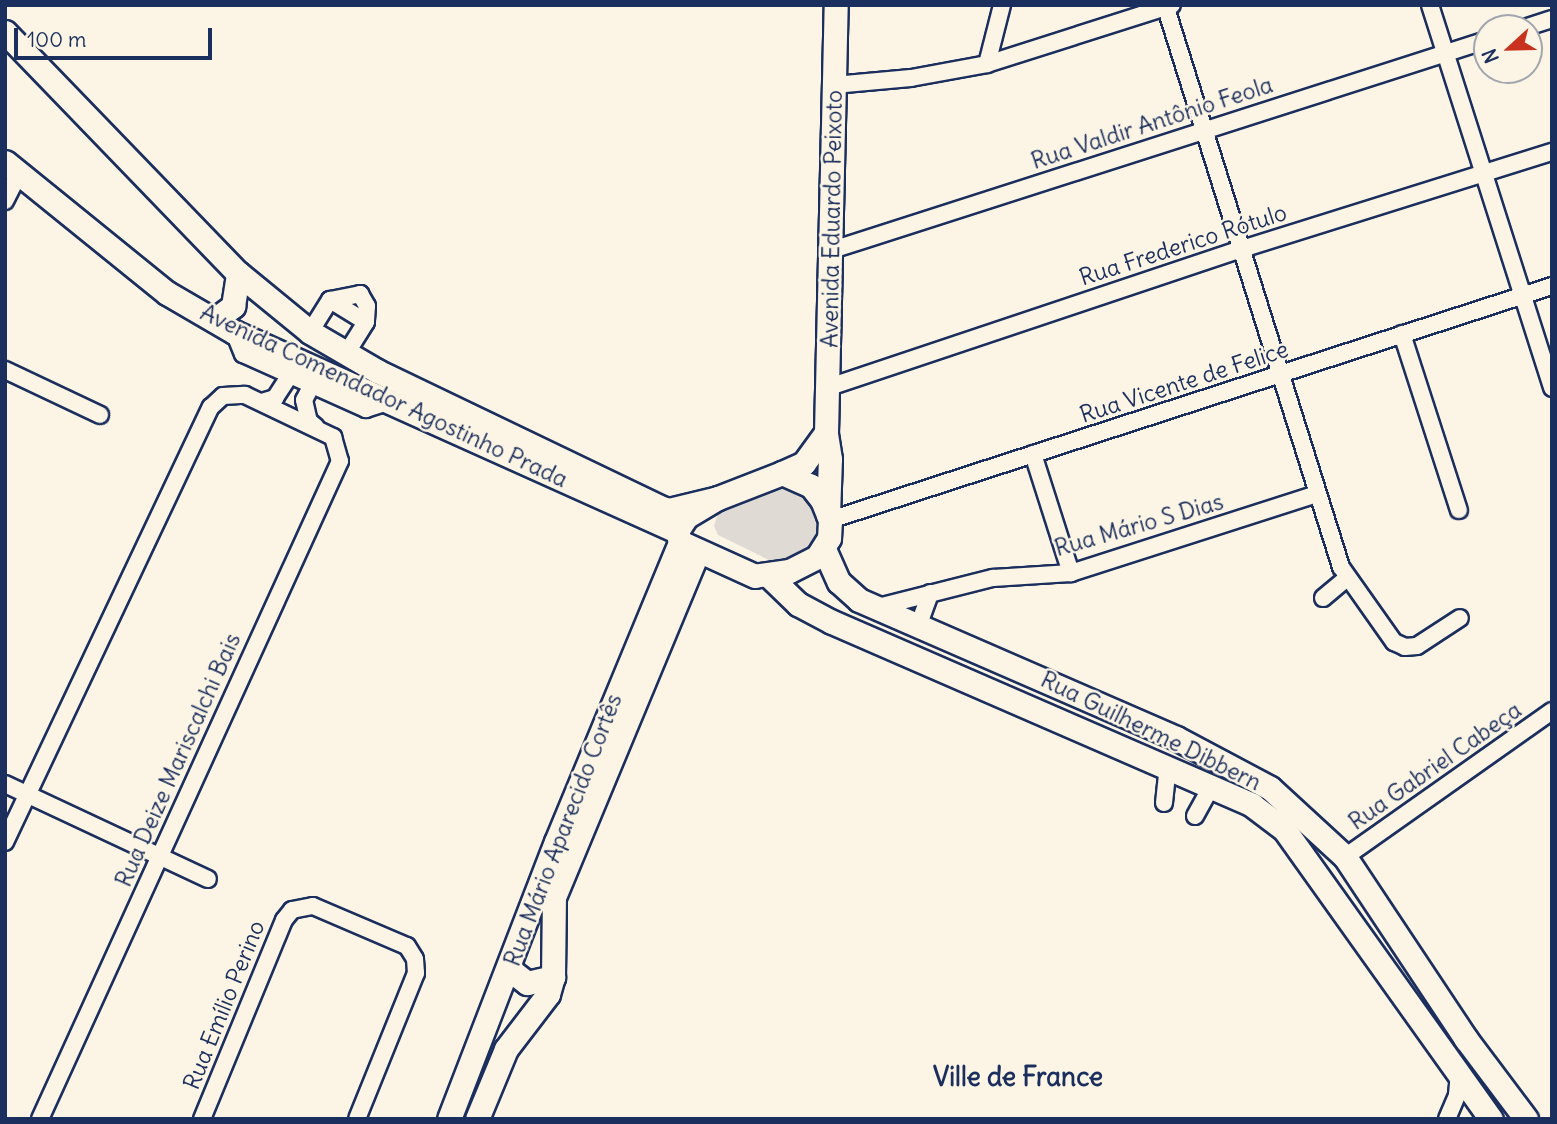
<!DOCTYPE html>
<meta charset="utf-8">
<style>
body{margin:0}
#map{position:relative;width:1557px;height:1124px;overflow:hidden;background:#fcf5e5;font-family:Delius,sans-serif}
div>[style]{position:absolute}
.green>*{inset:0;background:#dfdbd4}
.roads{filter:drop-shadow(2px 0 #1b2f5e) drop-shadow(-2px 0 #1b2f5e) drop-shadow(0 2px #1b2f5e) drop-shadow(0 -2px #1b2f5e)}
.street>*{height:16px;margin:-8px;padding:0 8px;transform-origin:8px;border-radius:8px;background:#fcf5e5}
.secondary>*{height:23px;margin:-11.5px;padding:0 11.5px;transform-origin:11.5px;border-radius:11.5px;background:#fcf5e5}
span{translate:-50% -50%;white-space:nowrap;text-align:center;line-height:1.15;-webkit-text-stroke:5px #fcf5e5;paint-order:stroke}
.street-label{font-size:23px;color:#1b2f5e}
.quarter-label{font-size:26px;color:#1b2f5e;font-weight:700}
.frame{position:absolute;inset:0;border:7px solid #1b2f5e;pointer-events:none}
.north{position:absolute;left:1473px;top:14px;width:70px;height:70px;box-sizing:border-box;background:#fcf5e5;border:2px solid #a2a6af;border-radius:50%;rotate:248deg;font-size:19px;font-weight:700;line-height:28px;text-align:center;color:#1b2f5e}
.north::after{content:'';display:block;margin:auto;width:24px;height:32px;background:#c8321e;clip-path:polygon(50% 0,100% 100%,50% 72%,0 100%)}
.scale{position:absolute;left:14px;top:28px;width:198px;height:32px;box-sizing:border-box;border:4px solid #1b2f5e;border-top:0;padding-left:9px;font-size:21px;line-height:24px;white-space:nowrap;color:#1b2f5e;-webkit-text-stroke:5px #fcf5e5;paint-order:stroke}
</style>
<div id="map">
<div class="green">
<i style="clip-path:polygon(781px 484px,804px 495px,813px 505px,819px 536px,809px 552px,777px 564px,718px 535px,714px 526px,719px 511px)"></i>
</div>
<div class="roads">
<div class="street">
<i style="left:1165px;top:5px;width:589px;rotate:72.61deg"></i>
<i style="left:1341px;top:567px;width:92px;rotate:54.8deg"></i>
<i style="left:1394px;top:642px;width:12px;rotate:24deg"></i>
<i style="left:1405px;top:647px;width:12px;rotate:-5deg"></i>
<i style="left:1417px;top:646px;width:51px;rotate:-33.1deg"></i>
<i style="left:1430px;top:5px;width:402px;rotate:72.3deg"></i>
<i style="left:1524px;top:28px;width:29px;rotate:-18deg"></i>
<i style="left:987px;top:64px;width:61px;rotate:-75.7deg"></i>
<i style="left:834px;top:85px;width:77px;rotate:-5.2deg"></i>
<i style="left:911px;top:78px;width:77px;rotate:-10.4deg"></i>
<i style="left:987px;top:64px;width:194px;rotate:-17.7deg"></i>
<i style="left:5px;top:201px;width:31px;rotate:-63deg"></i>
<i style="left:832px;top:250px;width:688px;rotate:-17.78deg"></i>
<i style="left:330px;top:300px;width:42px;rotate:31.4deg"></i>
<i style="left:234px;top:332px;width:24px;rotate:68deg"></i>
<i style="left:243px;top:354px;width:135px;rotate:24.1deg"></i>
<i style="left:366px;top:409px;width:25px;rotate:-18deg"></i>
<i style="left:310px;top:332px;width:38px;rotate:-58deg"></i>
<i style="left:330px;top:300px;width:31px;rotate:-11deg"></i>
<i style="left:360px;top:294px;width:14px;rotate:60deg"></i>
<i style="left:367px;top:306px;width:16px;rotate:94deg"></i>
<i style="left:366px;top:322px;width:39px;rotate:122deg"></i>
<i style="left:1402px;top:334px;width:185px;rotate:72.1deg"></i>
<i style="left:5px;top:370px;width:105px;rotate:25.3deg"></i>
<i style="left:312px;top:385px;width:17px;rotate:118deg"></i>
<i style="left:304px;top:400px;width:22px;rotate:77deg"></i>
<i style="left:309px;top:421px;width:9px;rotate:41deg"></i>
<i style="left:829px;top:387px;width:435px;rotate:-18.5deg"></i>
<i style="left:1242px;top:249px;width:325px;rotate:-17.4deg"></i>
<i style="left:262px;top:402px;width:14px;rotate:-17deg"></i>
<i style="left:275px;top:398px;width:27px;rotate:-57deg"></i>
<i style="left:1033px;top:454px;width:125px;rotate:72.3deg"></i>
<i style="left:830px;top:520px;width:759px;rotate:-17.96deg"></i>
<i style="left:1323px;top:598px;width:31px;rotate:-40deg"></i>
<i style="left:878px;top:607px;width:119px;rotate:-14.2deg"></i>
<i style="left:993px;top:578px;width:78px;rotate:-3.7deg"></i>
<i style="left:1071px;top:573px;width:258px;rotate:-17.8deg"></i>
<i style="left:919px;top:624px;width:33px;rotate:-70deg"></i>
<i style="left:5px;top:784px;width:224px;rotate:25.1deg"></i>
<i style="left:1164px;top:803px;width:38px;rotate:-84deg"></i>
<i style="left:1195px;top:816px;width:35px;rotate:-61deg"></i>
<i style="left:5px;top:842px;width:481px;rotate:-64.7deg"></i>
<i style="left:211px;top:407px;width:16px;rotate:-43deg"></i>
<i style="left:223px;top:396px;width:22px;rotate:-3deg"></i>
<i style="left:245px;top:395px;width:98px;rotate:25.5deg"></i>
<i style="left:333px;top:437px;width:25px;rotate:74deg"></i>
<i style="left:340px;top:461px;width:723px;rotate:114.51deg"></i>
<i style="left:1345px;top:857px;width:253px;rotate:-35.2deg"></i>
<i style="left:202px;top:1119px;width:215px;rotate:-67.6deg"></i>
<i style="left:284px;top:920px;width:13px;rotate:-51deg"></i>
<i style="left:292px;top:910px;width:21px;rotate:-11deg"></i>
<i style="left:313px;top:906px;width:102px;rotate:23.1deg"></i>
<i style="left:407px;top:946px;width:15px;rotate:58deg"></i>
<i style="left:415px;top:959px;width:14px;rotate:86deg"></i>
<i style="left:416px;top:973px;width:157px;rotate:112deg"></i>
<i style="left:1447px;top:1119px;width:26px;rotate:-67deg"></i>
<i style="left:1457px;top:1095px;width:25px;rotate:-85deg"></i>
</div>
<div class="secondary">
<i style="left:5px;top:32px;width:335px;rotate:46deg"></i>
<i style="left:238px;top:273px;width:93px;rotate:39.3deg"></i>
<i style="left:310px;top:332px;width:78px;rotate:30.2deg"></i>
<i style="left:377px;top:371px;width:313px;rotate:25.7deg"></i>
<i style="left:659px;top:507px;width:10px;rotate:17deg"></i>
<i style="left:669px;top:510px;width:50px;rotate:-13.8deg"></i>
<i style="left:5px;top:162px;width:208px;rotate:39deg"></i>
<i style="left:167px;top:293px;width:78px;rotate:30.2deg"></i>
<i style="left:234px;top:332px;width:486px;rotate:24.2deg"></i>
<i style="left:214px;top:320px;width:24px;rotate:-36deg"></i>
<i style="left:233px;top:306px;width:33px;rotate:-81deg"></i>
<i style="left:782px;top:473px;width:32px;rotate:24deg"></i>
<i style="left:811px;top:486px;width:18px;rotate:52deg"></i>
<i style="left:822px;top:500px;width:22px;rotate:68deg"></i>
<i style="left:830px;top:520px;width:18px;rotate:93deg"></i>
<i style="left:829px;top:538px;width:22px;rotate:122deg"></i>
<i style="left:817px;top:557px;width:31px;rotate:153deg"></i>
<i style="left:789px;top:571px;width:34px;rotate:172deg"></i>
<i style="left:755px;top:576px;width:82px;rotate:-155.6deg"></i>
<i style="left:680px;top:542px;width:11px;rotate:-105deg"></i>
<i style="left:677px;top:531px;width:17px;rotate:-57deg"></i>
<i style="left:686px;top:517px;width:37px;rotate:-31deg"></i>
<i style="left:718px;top:498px;width:69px;rotate:-21.3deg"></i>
<i style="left:782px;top:473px;width:24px;rotate:-24deg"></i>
<i style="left:804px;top:463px;width:37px;rotate:-54deg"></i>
<i style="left:828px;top:515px;width:56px;rotate:-88deg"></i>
<i style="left:830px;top:459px;width:26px;rotate:-99deg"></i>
<i style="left:826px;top:433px;width:428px;rotate:-88.7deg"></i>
<i style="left:824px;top:549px;width:36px;rotate:66deg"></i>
<i style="left:839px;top:582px;width:27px;rotate:42deg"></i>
<i style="left:859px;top:600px;width:346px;rotate:23.5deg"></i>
<i style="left:1176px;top:738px;width:106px;rotate:28deg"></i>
<i style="left:1270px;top:788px;width:102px;rotate:42.6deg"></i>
<i style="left:1345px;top:857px;width:219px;rotate:56.4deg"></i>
<i style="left:1466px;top:1039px;width:100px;rotate:53.1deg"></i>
<i style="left:768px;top:575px;width:42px;rotate:44deg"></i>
<i style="left:798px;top:604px;width:38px;rotate:28deg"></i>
<i style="left:832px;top:622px;width:458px;rotate:23.5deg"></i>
<i style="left:1252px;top:805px;width:40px;rotate:37deg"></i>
<i style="left:1284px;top:829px;width:356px;rotate:54.5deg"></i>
<i style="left:509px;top:969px;width:23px;rotate:38deg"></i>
<i style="left:527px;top:983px;width:27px;rotate:-13deg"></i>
<i style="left:449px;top:1119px;width:297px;rotate:-68.9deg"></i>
<i style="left:556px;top:842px;width:325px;rotate:-67.5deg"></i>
<i style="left:477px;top:1119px;width:76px;rotate:-67.5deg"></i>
<i style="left:506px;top:1049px;width:69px;rotate:-52.6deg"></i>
<i style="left:548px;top:994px;width:18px;rotate:-74deg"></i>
<i style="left:553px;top:977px;width:80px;rotate:-89.3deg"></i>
<i style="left:554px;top:897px;width:375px;rotate:-67.4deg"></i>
</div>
</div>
<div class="street-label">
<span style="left:1152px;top:123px;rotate:-18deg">Rua Valdir Antônio Feola</span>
<span style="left:832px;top:219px;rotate:-89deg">Avenida Eduardo Peixoto</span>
<span style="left:1183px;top:245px;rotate:-18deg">Rua Frederico Rótulo</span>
<span style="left:1184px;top:382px;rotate:-18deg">Rua Vicente de Felice</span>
<span style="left:384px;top:396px;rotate:25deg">Avenida Comendador Agostinho Prada</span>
<span style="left:1139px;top:525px;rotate:-16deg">Rua Mário S Dias</span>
<span style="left:1151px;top:731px;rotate:26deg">Rua Guilherme Dibbern</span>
<span style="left:178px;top:760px;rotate:-66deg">Rua Deize Mariscalchi Bais</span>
<span style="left:1435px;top:766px;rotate:-35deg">Rua Gabriel Cabeça</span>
<span style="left:563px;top:830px;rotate:-69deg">Rua Mário Aparecido Cortês</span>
<span style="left:224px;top:1005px;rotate:-68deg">Rua Emílio Perino</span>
</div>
<div class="quarter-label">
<span style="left:1018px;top:1077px">Ville de France</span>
</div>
<div class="frame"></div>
<div class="north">N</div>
<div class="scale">100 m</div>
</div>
